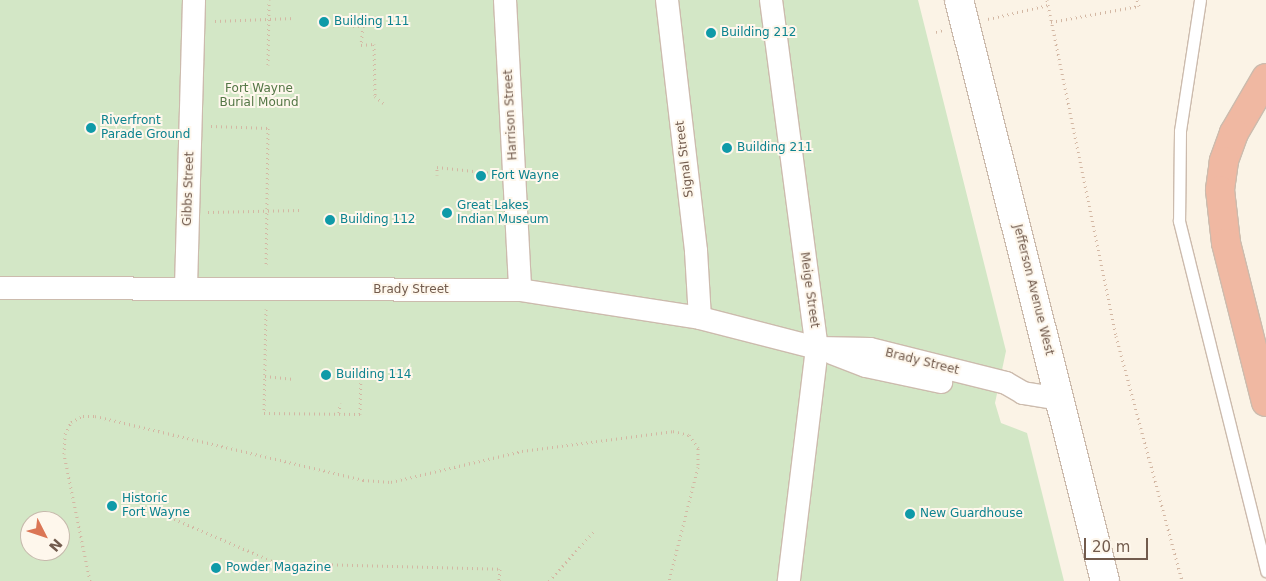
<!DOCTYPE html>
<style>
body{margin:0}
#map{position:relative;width:1266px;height:581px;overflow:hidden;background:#fbf3e6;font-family:"DejaVu Sans",sans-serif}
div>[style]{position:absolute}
.green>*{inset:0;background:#d3e7c6}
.path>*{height:3px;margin-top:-1.5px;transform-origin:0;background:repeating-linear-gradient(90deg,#d3b7a3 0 1px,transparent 0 5px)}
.roads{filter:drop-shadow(1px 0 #ccbbad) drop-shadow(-1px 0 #ccbbad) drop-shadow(0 1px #ccbbad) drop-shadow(0 -1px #ccbbad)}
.service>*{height:11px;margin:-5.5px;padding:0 5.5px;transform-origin:5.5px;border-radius:5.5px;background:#fff}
.minor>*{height:22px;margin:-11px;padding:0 11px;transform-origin:11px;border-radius:11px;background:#fff}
.secondary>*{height:28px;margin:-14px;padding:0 14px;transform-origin:14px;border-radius:14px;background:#fff}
.motorway>*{height:28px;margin:-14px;padding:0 14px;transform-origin:14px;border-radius:14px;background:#f0b8a2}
.dots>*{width:14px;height:14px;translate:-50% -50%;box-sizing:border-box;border:2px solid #fef7ec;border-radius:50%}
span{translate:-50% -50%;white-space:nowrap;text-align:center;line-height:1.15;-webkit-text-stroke:4px #fef7ec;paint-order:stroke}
.culture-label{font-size:12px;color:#0d838f}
.left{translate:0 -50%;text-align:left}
.park-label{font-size:12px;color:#547746}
.street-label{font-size:12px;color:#725b4d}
.north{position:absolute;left:20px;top:511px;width:50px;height:50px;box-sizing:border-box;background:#fef7ec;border:1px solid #c6b9ac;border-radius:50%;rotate:131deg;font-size:14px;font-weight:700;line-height:20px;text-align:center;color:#725b4d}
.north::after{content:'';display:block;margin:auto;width:18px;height:22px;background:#db7655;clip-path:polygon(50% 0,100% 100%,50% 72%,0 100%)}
.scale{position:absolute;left:1084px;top:538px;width:64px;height:22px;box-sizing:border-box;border:2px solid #725b4d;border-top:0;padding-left:6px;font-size:15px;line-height:18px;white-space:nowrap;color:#725b4d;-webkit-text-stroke:4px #fef7ec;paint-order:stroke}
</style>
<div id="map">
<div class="green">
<i style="clip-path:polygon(evenodd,0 0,918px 0,1006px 351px,995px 403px,1001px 423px,1027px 433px,1064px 581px,0 581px,0 0,30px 521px,60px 521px,60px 551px,30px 551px,30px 521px)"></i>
</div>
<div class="path">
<i style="left:1047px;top:0;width:343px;rotate:78.4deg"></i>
<i style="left:1116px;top:336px;width:254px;rotate:74.9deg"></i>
<i style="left:988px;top:19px;width:62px;rotate:-13.1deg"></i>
<i style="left:215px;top:21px;width:80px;rotate:-2.1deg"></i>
<i style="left:1051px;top:22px;width:89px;rotate:-10.3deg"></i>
<i style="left:1139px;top:6px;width:6px;rotate:-108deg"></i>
<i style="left:353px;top:26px;width:10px"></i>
<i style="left:363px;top:26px;width:19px;rotate:96deg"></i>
<i style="left:361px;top:45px;width:13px;rotate:-4deg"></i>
<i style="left:374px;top:44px;width:52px;rotate:88.9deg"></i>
<i style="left:375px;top:96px;width:11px;rotate:41deg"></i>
<i style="left:936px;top:32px;width:7px;rotate:-16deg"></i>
<i style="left:268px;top:65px;width:65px;rotate:-89.1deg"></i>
<i style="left:211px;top:126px;width:57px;rotate:2deg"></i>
<i style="left:268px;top:128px;width:139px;rotate:90.8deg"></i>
<i style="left:437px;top:175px;width:8px;rotate:-90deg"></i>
<i style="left:437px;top:167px;width:55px;rotate:6.2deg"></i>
<i style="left:208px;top:212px;width:93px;rotate:-1.2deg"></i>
<i style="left:266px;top:309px;width:104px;rotate:91.1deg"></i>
<i style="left:264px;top:413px;width:96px;rotate:0.6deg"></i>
<i style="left:360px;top:414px;width:44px;rotate:-88.7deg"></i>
<i style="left:361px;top:370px;width:4px;rotate:146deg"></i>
<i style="left:265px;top:376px;width:29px;rotate:6deg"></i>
<i style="left:339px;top:413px;width:10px;rotate:-84deg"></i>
<i style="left:165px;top:515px;width:122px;rotate:23.2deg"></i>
<i style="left:277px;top:563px;width:223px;rotate:1.5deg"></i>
<i style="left:500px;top:569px;width:12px;rotate:95deg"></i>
<i style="left:90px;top:581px;width:130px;rotate:-101.6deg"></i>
<i style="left:64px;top:454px;width:20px;rotate:-87deg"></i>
<i style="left:65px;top:434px;width:13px;rotate:-63deg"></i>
<i style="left:71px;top:422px;width:13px;rotate:-27deg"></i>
<i style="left:83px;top:416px;width:12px"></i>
<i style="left:95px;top:416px;width:276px;rotate:13.4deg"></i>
<i style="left:363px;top:480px;width:28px;rotate:4deg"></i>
<i style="left:391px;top:482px;width:135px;rotate:-13.3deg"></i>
<i style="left:522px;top:451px;width:152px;rotate:-7.5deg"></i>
<i style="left:673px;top:431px;width:16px;rotate:14deg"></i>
<i style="left:689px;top:435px;width:16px;rotate:55deg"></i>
<i style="left:698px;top:448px;width:19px;rotate:90deg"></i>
<i style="left:698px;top:467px;width:118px;rotate:104.3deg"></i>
<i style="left:549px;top:581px;width:69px;rotate:-48deg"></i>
</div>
<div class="roads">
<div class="service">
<i style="left:1200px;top:0;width:133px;rotate:98.7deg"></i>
<i style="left:1180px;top:131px;width:90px;rotate:90.6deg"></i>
<i style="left:1179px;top:221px;width:361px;rotate:76deg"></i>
</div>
<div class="minor">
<i style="left:505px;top:0;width:290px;rotate:87deg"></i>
<i style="left:667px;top:0;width:253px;rotate:83.4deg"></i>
<i style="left:696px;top:251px;width:67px;rotate:86.6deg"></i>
<i style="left:771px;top:0;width:351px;rotate:82.5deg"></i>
<i style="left:817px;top:348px;width:235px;rotate:96.9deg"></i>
<i style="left:186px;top:287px;width:287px;rotate:-88.4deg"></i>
<i style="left:0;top:288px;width:520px;rotate:0.22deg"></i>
<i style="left:520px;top:290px;width:182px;rotate:8.8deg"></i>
<i style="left:700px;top:318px;width:121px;rotate:14.4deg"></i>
<i style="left:817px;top:348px;width:53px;rotate:1.1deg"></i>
<i style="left:870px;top:349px;width:140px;rotate:14deg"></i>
<i style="left:1006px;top:383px;width:20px;rotate:30deg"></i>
<i style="left:1023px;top:393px;width:37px;rotate:9deg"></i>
<i style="left:832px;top:353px;width:36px;rotate:21deg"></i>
<i style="left:866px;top:366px;width:77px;rotate:12deg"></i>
</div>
<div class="secondary">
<i style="left:959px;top:0;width:599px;rotate:75.89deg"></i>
</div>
<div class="motorway">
<i style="left:1266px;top:78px;width:64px;rotate:120.2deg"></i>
<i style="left:1234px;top:133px;width:30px;rotate:110deg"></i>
<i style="left:1224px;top:161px;width:29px;rotate:98deg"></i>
<i style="left:1220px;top:190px;width:53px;rotate:83.5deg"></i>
<i style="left:1226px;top:243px;width:164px;rotate:75.9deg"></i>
</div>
</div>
<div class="dots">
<i style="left:324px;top:22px;background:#0f9aa8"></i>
<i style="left:711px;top:33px;background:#0f9aa8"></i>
<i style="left:91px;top:128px;background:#0f9aa8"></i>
<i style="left:727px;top:148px;background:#0f9aa8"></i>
<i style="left:481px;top:176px;background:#0f9aa8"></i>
<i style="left:447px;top:213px;background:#0f9aa8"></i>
<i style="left:330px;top:220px;background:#0f9aa8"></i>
<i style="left:326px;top:375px;background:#0f9aa8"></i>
<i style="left:112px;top:506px;background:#0f9aa8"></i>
<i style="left:910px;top:514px;background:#0f9aa8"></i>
<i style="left:216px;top:568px;background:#0f9aa8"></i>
</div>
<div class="culture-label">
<span class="left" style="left:334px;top:22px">Building 111</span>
<span class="left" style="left:721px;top:33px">Building 212</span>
<span class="left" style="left:101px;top:128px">Riverfront<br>Parade Ground</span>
<span class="left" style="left:737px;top:148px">Building 211</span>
<span class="left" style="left:491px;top:176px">Fort Wayne</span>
<span class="left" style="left:457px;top:213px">Great Lakes<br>Indian Museum</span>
<span class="left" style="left:340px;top:220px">Building 112</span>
<span class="left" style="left:336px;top:375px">Building 114</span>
<span class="left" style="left:122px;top:506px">Historic<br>Fort Wayne</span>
<span class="left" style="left:920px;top:514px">New Guardhouse</span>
<span class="left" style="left:226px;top:568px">Powder Magazine</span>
</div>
<div class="park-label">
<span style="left:259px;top:96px">Fort Wayne<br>Burial Mound</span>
</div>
<div class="street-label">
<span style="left:511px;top:115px;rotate:-93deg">Harrison Street</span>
<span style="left:685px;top:159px;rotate:-97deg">Signal Street</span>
<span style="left:189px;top:189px;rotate:-88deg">Gibbs Street</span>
<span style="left:411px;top:290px">Brady Street</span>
<span style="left:809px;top:290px;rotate:82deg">Meige Street</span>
<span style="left:1033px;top:290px;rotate:76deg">Jefferson Avenue West</span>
<span style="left:922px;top:362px;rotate:14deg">Brady Street</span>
</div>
<div class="north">N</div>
<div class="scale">20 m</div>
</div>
